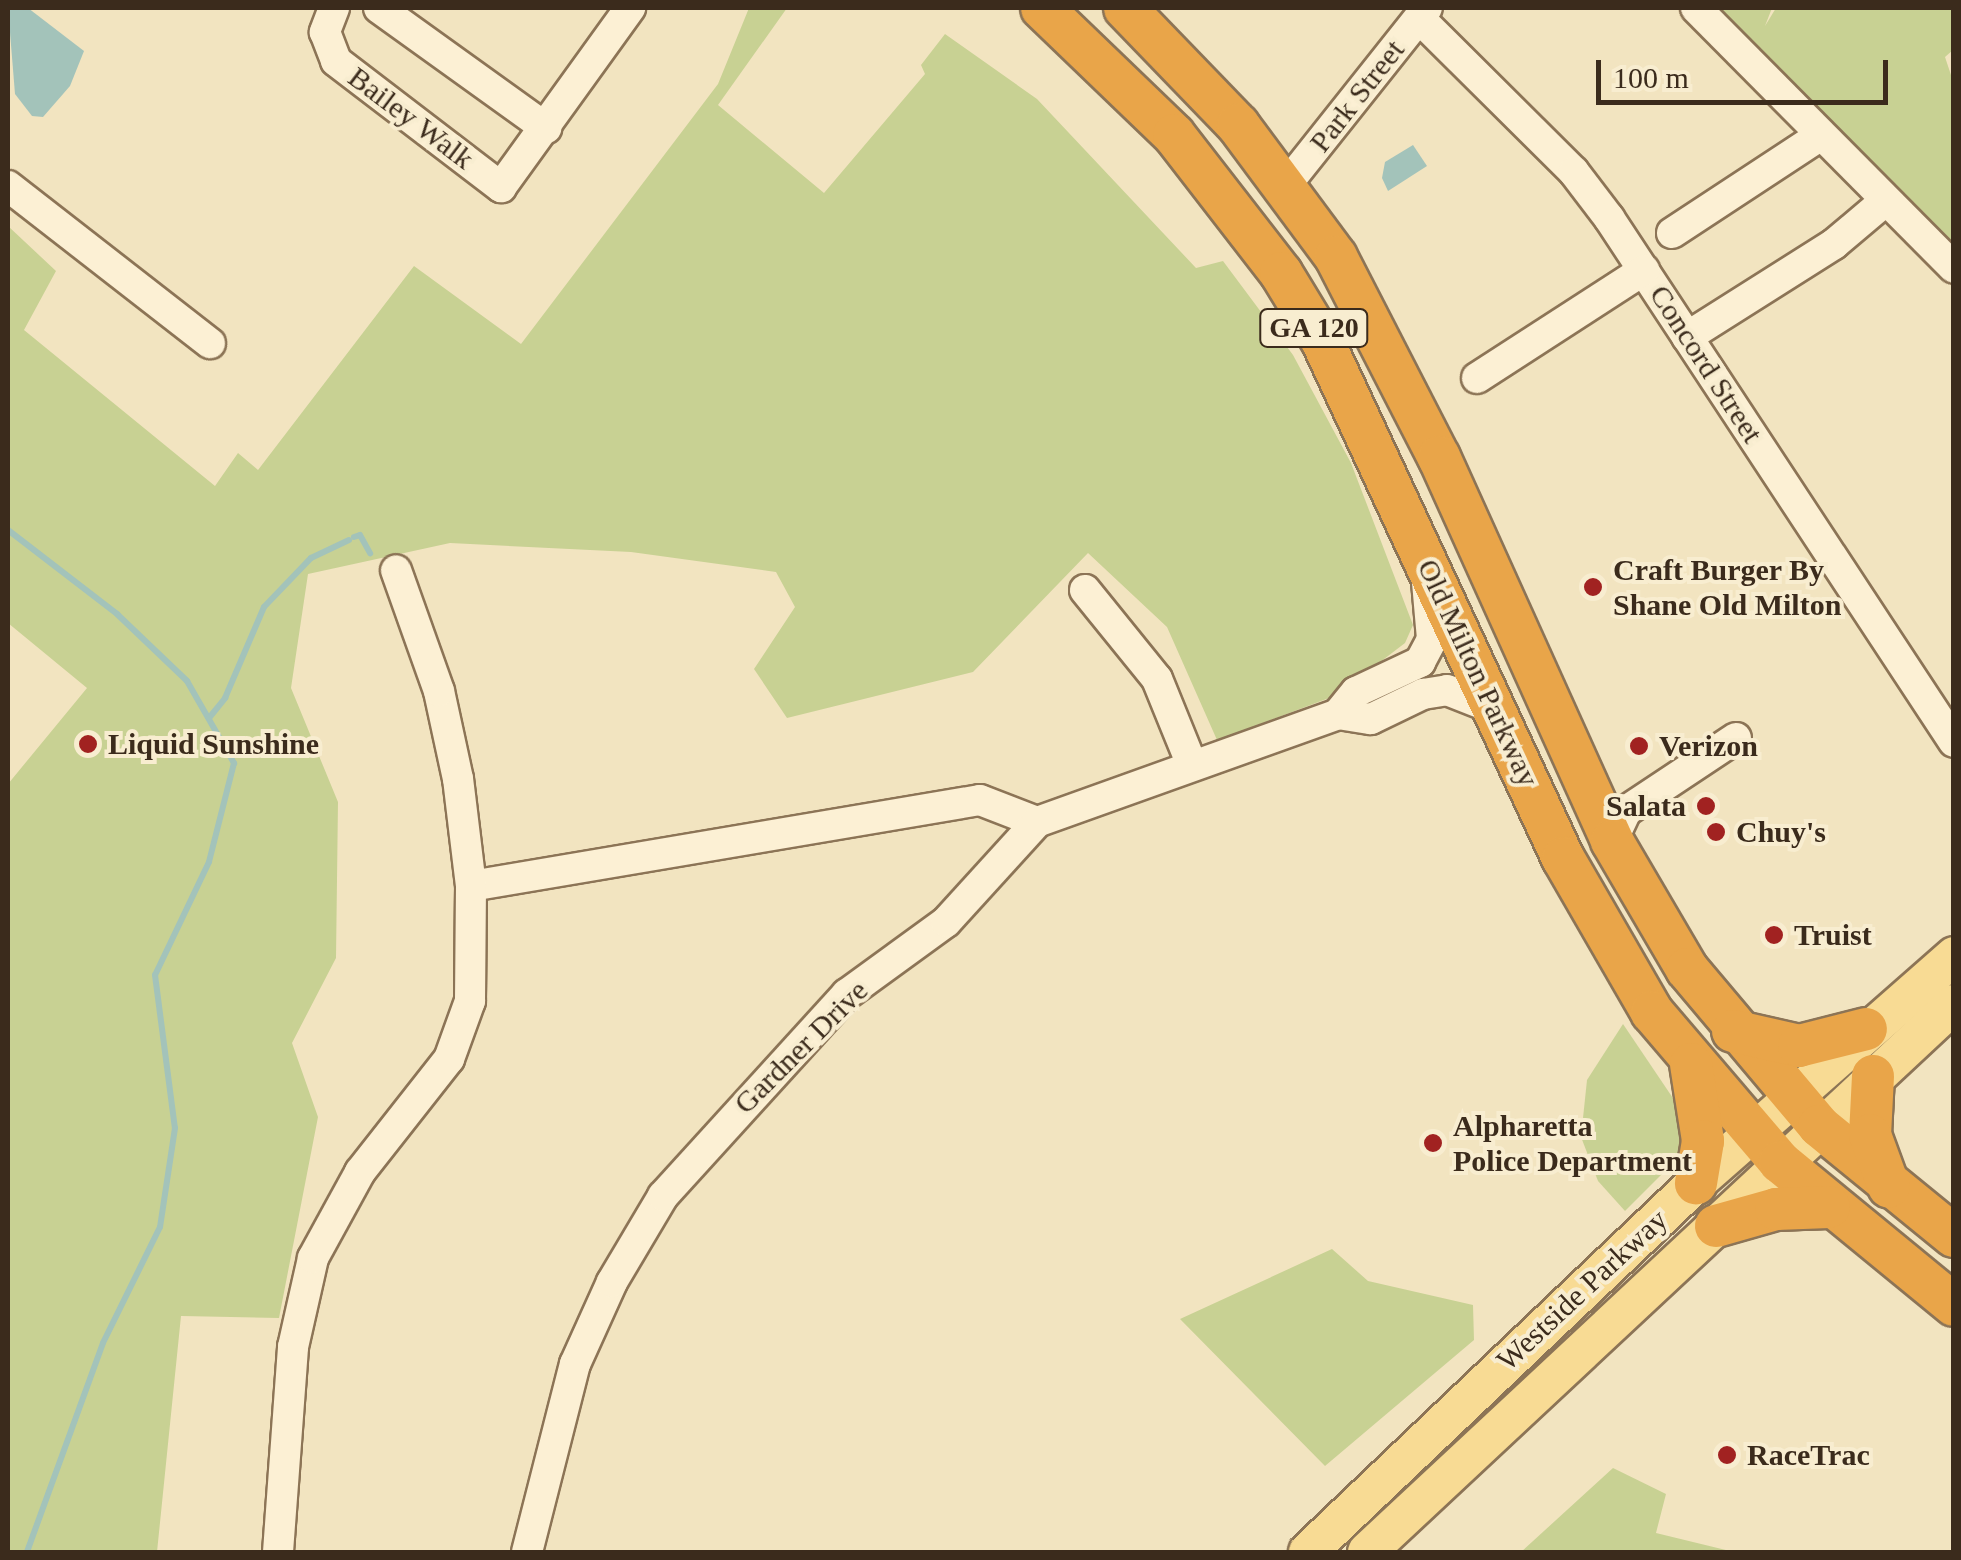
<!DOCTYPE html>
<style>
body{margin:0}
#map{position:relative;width:1961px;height:1560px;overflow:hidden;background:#f2e4c0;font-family:Georgia,serif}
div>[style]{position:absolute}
.green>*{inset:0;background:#c8d193}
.water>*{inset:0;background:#a3c3ba}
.stream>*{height:6px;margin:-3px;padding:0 3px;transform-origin:3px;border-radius:3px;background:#a3c3ba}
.roads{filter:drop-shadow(2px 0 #8c7456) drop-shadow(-2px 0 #8c7456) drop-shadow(0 2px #8c7456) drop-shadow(0 -2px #8c7456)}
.minor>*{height:30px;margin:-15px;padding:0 15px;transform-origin:15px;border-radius:15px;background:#fcf0d4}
.major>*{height:38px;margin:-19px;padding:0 19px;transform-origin:19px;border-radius:19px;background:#f8db94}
.highway>*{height:42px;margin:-21px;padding:0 21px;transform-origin:21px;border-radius:21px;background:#e9a549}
.dots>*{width:28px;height:28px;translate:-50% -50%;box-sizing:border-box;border:5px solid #f8edd0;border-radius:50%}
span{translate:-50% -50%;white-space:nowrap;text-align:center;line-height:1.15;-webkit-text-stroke:8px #f8edd0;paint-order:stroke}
.shield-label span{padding:2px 8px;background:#f8edd0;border:2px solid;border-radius:8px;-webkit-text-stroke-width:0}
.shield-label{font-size:28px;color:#3b2b1c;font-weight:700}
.street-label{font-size:30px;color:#3b2b1c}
.poi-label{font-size:30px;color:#3b2b1c;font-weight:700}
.left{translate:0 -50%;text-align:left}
.right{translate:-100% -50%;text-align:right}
.frame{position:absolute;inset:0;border:10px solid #3b2b1c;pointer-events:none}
.scale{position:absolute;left:1596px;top:60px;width:292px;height:45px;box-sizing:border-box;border:5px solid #3b2b1c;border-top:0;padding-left:12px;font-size:30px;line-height:35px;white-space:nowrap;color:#3b2b1c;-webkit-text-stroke:8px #f8edd0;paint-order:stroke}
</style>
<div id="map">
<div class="green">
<i style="clip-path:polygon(749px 8px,787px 8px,718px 105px,824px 193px,925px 74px,921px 65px,945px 34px,1037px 99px,1196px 268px,1223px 261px,1293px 355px,1351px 463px,1413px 625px,1405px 643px,1337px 695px,1217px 740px,1167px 627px,1088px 553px,973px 672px,787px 718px,754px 669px,795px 607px,776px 572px,631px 552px,450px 543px,308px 574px,291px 688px,338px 802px,336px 958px,292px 1043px,318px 1117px,279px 1318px,181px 1316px,157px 1552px,8px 1552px,8px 784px,87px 688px,8px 623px,8px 226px,56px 271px,24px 330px,215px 486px,238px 453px,258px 470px,414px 266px,521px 344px,718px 84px)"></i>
<i style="clip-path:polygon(1705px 8px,1772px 8px,1765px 26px,1776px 8px,1953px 8px,1953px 50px,1945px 57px,1953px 81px,1953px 251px)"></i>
<i style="clip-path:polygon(1623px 1024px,1685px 1116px,1682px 1154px,1625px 1211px,1598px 1181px,1581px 1137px,1587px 1080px)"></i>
<i style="clip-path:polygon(1332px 1249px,1368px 1281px,1473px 1305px,1474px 1340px,1325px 1466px,1180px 1319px)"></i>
<i style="clip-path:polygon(1613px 1468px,1666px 1494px,1656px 1533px,1734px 1552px,1521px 1552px)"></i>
</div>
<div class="water">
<i style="clip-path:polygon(8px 8px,28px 8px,84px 51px,70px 86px,43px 117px,32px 116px,15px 94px)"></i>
<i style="clip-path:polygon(1413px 145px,1427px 166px,1388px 191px,1382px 178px,1385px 162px)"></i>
</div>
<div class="stream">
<i style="left:8px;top:530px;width:138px;rotate:37.6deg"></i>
<i style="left:117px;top:614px;width:97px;rotate:43.7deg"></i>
<i style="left:187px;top:681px;width:95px;rotate:60.2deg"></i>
<i style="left:234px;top:763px;width:102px;rotate:104.2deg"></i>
<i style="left:209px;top:862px;width:125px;rotate:115.5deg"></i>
<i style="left:155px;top:975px;width:154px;rotate:82.6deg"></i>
<i style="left:175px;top:1128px;width:100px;rotate:98.6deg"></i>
<i style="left:160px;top:1227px;width:129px;rotate:116.2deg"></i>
<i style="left:103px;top:1343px;width:222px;rotate:110deg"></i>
<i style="left:354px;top:537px;width:6px;rotate:-18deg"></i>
<i style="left:360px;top:535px;width:21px;rotate:61deg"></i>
<i style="left:209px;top:718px;width:26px;rotate:-51deg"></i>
<i style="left:225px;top:698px;width:99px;rotate:-66.8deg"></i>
<i style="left:264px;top:607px;width:68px;rotate:-46.2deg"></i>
<i style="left:311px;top:558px;width:42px;rotate:-25.3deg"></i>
</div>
<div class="roads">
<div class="minor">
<i style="left:334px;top:8px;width:26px;rotate:111deg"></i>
<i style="left:325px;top:32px;width:31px;rotate:69deg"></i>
<i style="left:336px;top:61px;width:208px;rotate:37.4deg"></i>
<i style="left:501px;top:187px;width:221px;rotate:-54.2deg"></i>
<i style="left:379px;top:8px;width:206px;rotate:35.7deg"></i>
<i style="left:1696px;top:8px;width:366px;rotate:45.2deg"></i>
<i style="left:1419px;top:18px;width:218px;rotate:44.8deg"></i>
<i style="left:1574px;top:172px;width:58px;rotate:52.7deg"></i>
<i style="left:1609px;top:218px;width:627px;rotate:56.64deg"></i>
<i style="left:1286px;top:185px;width:226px;rotate:-51.5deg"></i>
<i style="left:8px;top:186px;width:256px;rotate:37.9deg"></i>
<i style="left:1672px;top:233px;width:178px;rotate:-33.3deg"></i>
<i style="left:1687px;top:337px;width:174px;rotate:-32.3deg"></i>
<i style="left:1834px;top:244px;width:67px;rotate:-40.1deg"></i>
<i style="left:1477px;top:378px;width:199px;rotate:-32.9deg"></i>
<i style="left:1085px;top:590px;width:114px;rotate:51deg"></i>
<i style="left:1157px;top:679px;width:93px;rotate:67.9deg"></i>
<i style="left:1338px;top:714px;width:28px;rotate:-51deg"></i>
<i style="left:1356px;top:692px;width:71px;rotate:-25.1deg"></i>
<i style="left:1420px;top:662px;width:26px;rotate:-62deg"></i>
<i style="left:1432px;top:639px;width:57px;rotate:-95deg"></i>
<i style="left:1612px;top:841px;width:33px;rotate:-65deg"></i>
<i style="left:1626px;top:811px;width:132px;rotate:-33.6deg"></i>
<i style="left:471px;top:886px;width:516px;rotate:-9.59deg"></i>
<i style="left:980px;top:800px;width:61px;rotate:21.1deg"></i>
<i style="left:278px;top:1552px;width:206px;rotate:-85.8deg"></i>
<i style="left:293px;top:1347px;width:91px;rotate:-77.3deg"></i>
<i style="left:313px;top:1258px;width:98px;rotate:-61.3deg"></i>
<i style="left:360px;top:1172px;width:144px;rotate:-51.8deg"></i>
<i style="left:449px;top:1059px;width:62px;rotate:-70.1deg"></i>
<i style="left:470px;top:1001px;width:115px;rotate:-89.5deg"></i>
<i style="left:471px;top:886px;width:108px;rotate:-96.9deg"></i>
<i style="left:458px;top:779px;width:90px;rotate:-102.2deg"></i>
<i style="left:439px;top:691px;width:128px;rotate:-109.6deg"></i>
<i style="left:527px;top:1552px;width:194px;rotate:-75.7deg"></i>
<i style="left:575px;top:1364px;width:90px;rotate:-65.7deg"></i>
<i style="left:612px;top:1282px;width:100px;rotate:-59.3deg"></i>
<i style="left:663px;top:1196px;width:273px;rotate:-47.7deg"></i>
<i style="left:847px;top:994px;width:122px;rotate:-36deg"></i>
<i style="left:946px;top:922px;width:135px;rotate:-47.7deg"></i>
<i style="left:1037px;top:822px;width:320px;rotate:-19.7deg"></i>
<i style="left:1338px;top:714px;width:33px;rotate:9deg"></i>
<i style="left:1371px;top:719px;width:58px;rotate:-25.7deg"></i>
<i style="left:1423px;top:694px;width:24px;rotate:-9deg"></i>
<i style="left:1447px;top:690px;width:52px;rotate:21.6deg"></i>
</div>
<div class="major">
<i style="left:1308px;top:1552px;width:535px;rotate:-43.56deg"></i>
<i style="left:1696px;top:1183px;width:344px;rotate:-41.3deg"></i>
<i style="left:1367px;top:1552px;width:803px;rotate:-43.03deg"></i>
</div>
<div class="highway">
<i style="left:1042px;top:8px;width:183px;rotate:43.9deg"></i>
<i style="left:1174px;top:135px;width:175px;rotate:52.2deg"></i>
<i style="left:1281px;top:273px;width:81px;rotate:58.7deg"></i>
<i style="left:1323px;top:342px;width:569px;rotate:65.06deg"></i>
<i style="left:1563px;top:858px;width:178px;rotate:60deg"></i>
<i style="left:1652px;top:1012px;width:197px;rotate:49.5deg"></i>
<i style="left:1780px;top:1162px;width:225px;rotate:39.4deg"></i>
<i style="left:1125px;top:8px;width:163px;rotate:46deg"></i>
<i style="left:1238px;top:125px;width:164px;rotate:53.4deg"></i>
<i style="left:1336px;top:257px;width:225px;rotate:62.8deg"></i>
<i style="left:1439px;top:457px;width:421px;rotate:65.7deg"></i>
<i style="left:1612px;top:841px;width:148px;rotate:59.6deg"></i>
<i style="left:1687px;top:969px;width:205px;rotate:49.9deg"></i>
<i style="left:1819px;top:1126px;width:174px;rotate:39.2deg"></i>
<i style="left:1733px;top:1031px;width:68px;rotate:12.8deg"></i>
<i style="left:1799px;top:1046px;width:69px;rotate:-14.2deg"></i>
<i style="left:1691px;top:1064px;width:78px;rotate:81.1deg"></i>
<i style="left:1703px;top:1141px;width:43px;rotate:99.5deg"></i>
<i style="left:1873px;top:1076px;width:59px;rotate:92.9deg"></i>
<i style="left:1870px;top:1135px;width:55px;rotate:69.9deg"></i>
<i style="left:1716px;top:1226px;width:62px;rotate:-15.8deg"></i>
<i style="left:1776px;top:1209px;width:53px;rotate:-2.2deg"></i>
</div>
</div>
<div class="dots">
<i style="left:1593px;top:587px;background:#a12221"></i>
<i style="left:88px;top:744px;background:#a12221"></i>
<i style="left:1639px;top:746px;background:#a12221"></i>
<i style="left:1706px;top:806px;background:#a12221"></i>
<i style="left:1716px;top:832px;background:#a12221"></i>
<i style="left:1774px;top:935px;background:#a12221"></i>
<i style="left:1433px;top:1143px;background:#a12221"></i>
<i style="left:1727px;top:1455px;background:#a12221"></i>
</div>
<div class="shield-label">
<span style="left:1314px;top:328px">GA 120</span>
</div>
<div class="street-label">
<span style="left:1357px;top:96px;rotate:-52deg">Park Street</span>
<span style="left:411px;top:118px;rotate:37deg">Bailey Walk</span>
<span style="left:1706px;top:364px;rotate:57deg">Concord Street</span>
<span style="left:1478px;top:673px;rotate:65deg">Old Milton Parkway</span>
<span style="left:801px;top:1047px;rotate:-45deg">Gardner Drive</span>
<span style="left:1582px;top:1290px;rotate:-43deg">Westside Parkway</span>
</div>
<div class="poi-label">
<span class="left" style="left:1613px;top:587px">Craft Burger By<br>Shane Old Milton</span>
<span class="left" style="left:108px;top:744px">Liquid Sunshine</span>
<span class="left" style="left:1659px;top:746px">Verizon</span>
<span class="right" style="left:1686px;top:806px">Salata</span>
<span class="left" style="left:1736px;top:832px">Chuy's</span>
<span class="left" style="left:1794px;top:935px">Truist</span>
<span class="left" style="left:1453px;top:1143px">Alpharetta<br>Police Department</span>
<span class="left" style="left:1747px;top:1455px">RaceTrac</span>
</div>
<div class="frame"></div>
<div class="scale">100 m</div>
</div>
